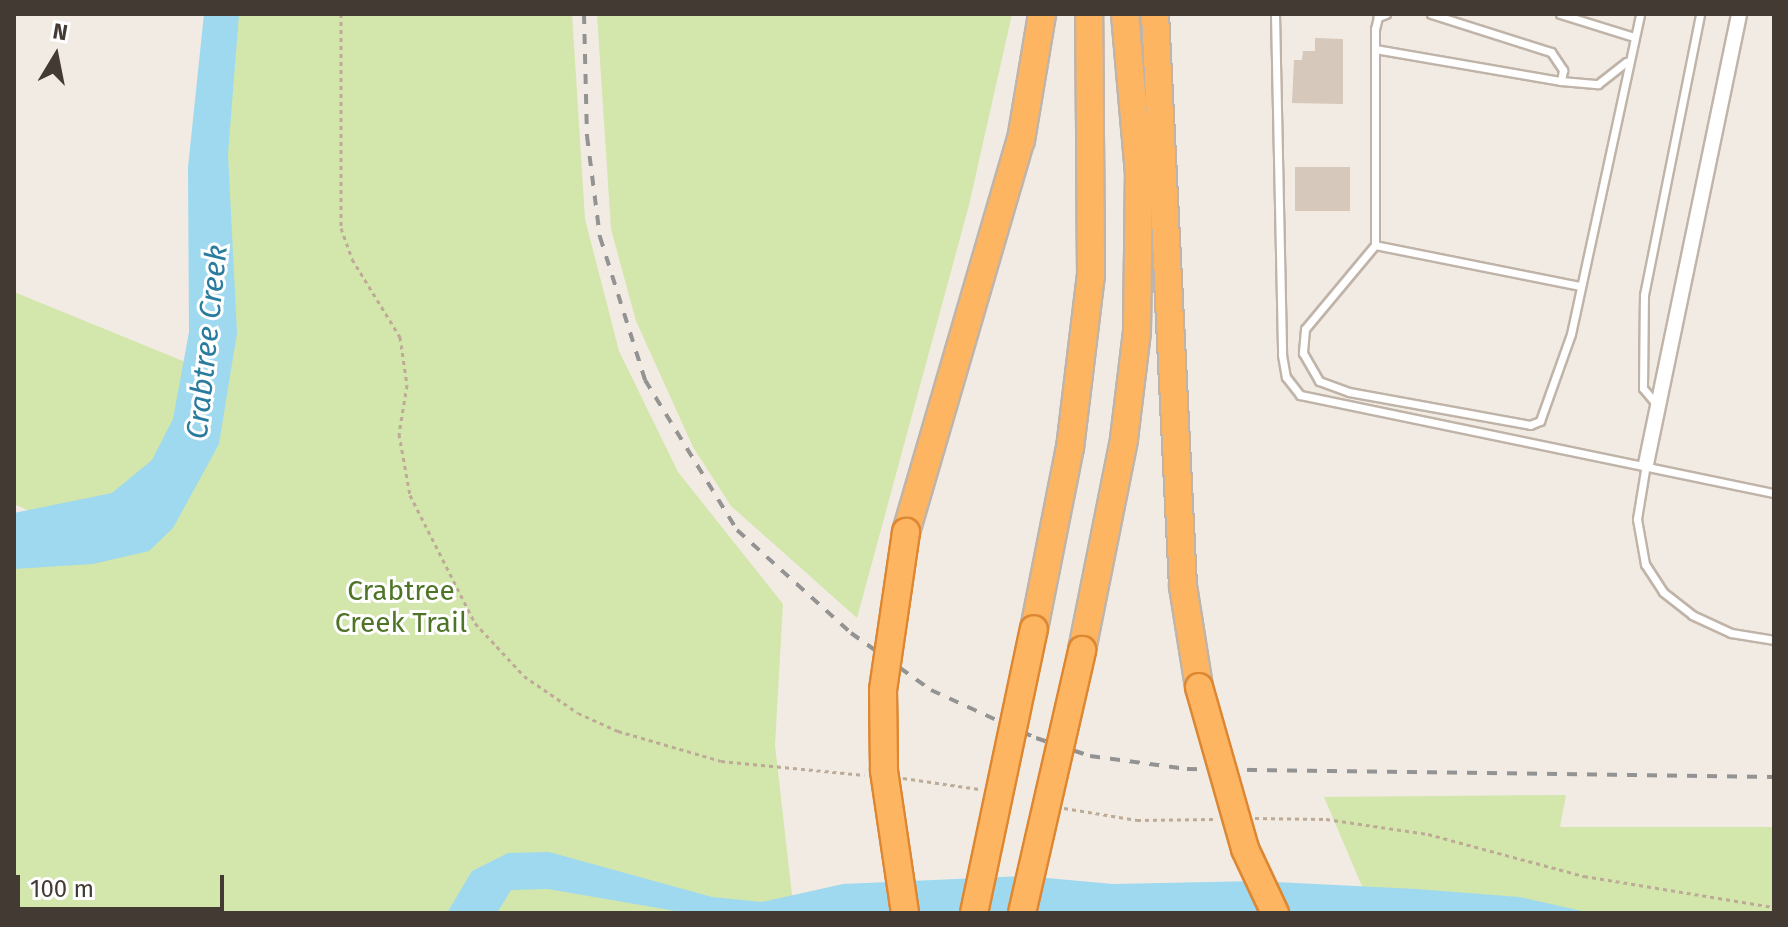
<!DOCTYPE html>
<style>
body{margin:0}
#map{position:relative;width:1788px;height:927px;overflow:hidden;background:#f1ebe3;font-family:"Fira Sans",sans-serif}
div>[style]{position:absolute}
.green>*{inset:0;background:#d3e6ab}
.water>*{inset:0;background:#9ed9ef}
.building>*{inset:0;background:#d6c8bb}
.path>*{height:3px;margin-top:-1.5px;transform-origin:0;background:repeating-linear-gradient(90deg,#beab97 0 4px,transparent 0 8px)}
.roads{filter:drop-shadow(2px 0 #c0b4a9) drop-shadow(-2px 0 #c0b4a9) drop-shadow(0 2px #c0b4a9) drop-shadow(0 -2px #c0b4a9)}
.service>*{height:7px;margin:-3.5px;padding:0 3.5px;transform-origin:3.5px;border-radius:3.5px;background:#fff}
.minor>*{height:14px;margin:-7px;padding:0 7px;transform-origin:7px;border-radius:7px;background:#fff}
.motorway>*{height:26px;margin:-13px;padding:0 13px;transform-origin:13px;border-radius:13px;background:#feb562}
.rail>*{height:4px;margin-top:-2px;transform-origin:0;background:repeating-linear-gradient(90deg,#939393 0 10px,transparent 0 20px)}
.bridges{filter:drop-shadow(2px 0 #dd8732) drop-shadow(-2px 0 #dd8732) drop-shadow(0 2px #dd8732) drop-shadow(0 -2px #dd8732)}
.motorway-bridge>*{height:26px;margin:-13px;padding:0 13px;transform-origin:13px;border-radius:13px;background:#feb562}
span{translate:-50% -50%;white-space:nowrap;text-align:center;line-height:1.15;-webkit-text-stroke:6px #fff;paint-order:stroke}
.park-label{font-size:28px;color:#4e7427}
.water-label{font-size:30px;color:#2a7c9e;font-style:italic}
.frame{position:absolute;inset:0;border:16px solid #433b33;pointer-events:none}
.north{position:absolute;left:16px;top:16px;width:80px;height:80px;-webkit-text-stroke:6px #fff;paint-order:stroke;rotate:10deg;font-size:22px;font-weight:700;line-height:32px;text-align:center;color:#433b33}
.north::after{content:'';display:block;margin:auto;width:28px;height:36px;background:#433b33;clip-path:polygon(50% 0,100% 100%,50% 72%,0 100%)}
.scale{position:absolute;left:16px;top:875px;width:208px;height:36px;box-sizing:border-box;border:4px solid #433b33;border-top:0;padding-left:10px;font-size:24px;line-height:28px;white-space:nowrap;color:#433b33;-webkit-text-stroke:6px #fff;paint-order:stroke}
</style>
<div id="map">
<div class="green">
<i style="clip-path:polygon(233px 14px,572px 14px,585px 219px,619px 351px,678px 472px,783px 604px,775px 745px,794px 913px,14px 913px,14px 536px,74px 531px,14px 504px,14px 292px,205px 370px)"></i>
<i style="clip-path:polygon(597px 14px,1012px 14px,969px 205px,857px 618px,731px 506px,693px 447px,636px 321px,611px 229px)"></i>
<i style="clip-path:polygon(1566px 795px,1560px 827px,1774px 827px,1774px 913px,1472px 913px,1367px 898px,1324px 797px)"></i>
</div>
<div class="water">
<i style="clip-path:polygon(204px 14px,239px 14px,228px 154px,237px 333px,219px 444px,173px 528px,149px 551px,93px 564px,14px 569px,14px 513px,112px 493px,152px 460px,173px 419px,189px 332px,188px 167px)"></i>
<i style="clip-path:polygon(549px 852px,712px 897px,762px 902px,843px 884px,1025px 876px,1113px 884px,1257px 881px,1416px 889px,1519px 897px,1591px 913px,687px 913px,548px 889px,511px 890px,497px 913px,447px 913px,472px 871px,508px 853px)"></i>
</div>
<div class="building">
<i style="clip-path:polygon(1315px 38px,1343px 39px,1343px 104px,1292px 103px,1294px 60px,1302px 60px,1303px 51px,1315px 51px)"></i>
<i style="clip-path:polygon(1295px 167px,1350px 167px,1350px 211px,1295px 211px)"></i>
</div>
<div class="path">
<i style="left:341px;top:14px;width:214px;rotate:90deg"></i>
<i style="left:341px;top:228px;width:33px;rotate:70deg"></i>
<i style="left:352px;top:259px;width:92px;rotate:58.4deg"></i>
<i style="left:400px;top:337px;width:49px;rotate:81.7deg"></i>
<i style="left:407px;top:385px;width:50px;rotate:99.3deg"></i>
<i style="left:399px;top:434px;width:62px;rotate:79.8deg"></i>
<i style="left:410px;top:495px;width:144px;rotate:63.1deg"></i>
<i style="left:475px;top:623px;width:72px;rotate:47.2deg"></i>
<i style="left:524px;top:676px;width:65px;rotate:34.4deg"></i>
<i style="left:578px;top:713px;width:44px;rotate:24.2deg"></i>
<i style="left:618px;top:731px;width:107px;rotate:16.2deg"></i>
<i style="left:721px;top:761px;width:144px;rotate:5.6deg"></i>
<i style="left:903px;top:778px;width:77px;rotate:8.2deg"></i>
<i style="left:1064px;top:808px;width:74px;rotate:9.3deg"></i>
<i style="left:1137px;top:820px;width:79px;rotate:-0.7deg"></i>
<i style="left:1255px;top:818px;width:71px;rotate:0.8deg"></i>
<i style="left:1326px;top:819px;width:103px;rotate:8.4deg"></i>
<i style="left:1428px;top:834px;width:162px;rotate:15.1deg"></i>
<i style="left:1584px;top:876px;width:193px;rotate:9.3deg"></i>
</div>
<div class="roads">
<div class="service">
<i style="left:1275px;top:14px;width:341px;rotate:88.8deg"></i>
<i style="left:1282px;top:355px;width:22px;rotate:80deg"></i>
<i style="left:1286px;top:377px;width:23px;rotate:52deg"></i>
<i style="left:1300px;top:395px;width:484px;rotate:11.7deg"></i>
<i style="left:1386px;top:14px;width:9px;rotate:159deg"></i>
<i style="left:1378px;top:17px;width:12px;rotate:104deg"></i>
<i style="left:1375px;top:29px;width:216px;rotate:90deg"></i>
<i style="left:1375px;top:245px;width:109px;rotate:129.8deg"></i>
<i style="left:1305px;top:329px;width:24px;rotate:95deg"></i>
<i style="left:1303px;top:353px;width:32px;rotate:60deg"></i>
<i style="left:1319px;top:381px;width:32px;rotate:20deg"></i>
<i style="left:1349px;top:392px;width:184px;rotate:10.3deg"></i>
<i style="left:1530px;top:425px;width:11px;rotate:-22deg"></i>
<i style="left:1540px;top:421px;width:92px;rotate:-70.4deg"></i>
<i style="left:1571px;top:334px;width:327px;rotate:-77.8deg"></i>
<i style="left:1431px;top:14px;width:126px;rotate:17.6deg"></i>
<i style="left:1551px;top:52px;width:22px;rotate:56deg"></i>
<i style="left:1563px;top:70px;width:11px;rotate:100deg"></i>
<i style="left:1561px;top:81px;width:37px;rotate:5deg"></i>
<i style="left:1598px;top:84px;width:36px;rotate:-38deg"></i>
<i style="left:1560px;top:14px;width:77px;rotate:17.3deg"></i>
<i style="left:1375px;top:49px;width:189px;rotate:9.8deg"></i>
<i style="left:1375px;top:245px;width:210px;rotate:11.3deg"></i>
<i style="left:1658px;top:406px;width:23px;rotate:-130deg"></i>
<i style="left:1643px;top:388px;width:93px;rotate:-89.4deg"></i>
<i style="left:1644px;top:295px;width:287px;rotate:-78.7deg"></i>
<i style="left:1646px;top:464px;width:56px;rotate:99.3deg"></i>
<i style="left:1637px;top:519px;width:46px;rotate:79.9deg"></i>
<i style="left:1645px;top:564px;width:33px;rotate:57deg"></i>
<i style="left:1663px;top:592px;width:37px;rotate:38deg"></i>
<i style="left:1692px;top:615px;width:43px;rotate:24.8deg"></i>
<i style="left:1731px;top:633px;width:44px;rotate:9.2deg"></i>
</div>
<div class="minor">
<i style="left:1646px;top:464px;width:460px;rotate:-78.3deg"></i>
</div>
<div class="motorway">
<i style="left:1155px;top:14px;width:573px;rotate:87.2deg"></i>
<i style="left:1183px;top:586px;width:102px;rotate:81deg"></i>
<i style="left:906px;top:532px;width:409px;rotate:-73.7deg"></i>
<i style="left:1021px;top:140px;width:128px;rotate:-80.5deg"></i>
<i style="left:1034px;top:629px;width:185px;rotate:-78.8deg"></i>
<i style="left:1070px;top:448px;width:174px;rotate:-83.1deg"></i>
<i style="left:1091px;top:275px;width:261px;rotate:-90.4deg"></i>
<i style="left:1082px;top:650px;width:215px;rotate:-78.7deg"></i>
<i style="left:1124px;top:439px;width:108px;rotate:-83.1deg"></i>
<i style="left:1137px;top:332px;width:158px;rotate:-89.3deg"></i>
<i style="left:1139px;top:174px;width:161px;rotate:-95deg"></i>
</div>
</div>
<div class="rail">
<i style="left:584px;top:14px;width:122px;rotate:88.6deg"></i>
<i style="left:587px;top:136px;width:102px;rotate:82.7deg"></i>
<i style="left:600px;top:237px;width:150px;rotate:72.5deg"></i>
<i style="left:645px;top:380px;width:176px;rotate:58.5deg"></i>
<i style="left:737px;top:530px;width:154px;rotate:42.1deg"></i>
<i style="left:851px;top:633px;width:98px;rotate:35.5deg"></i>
<i style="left:931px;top:690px;width:115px;rotate:24.6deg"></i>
<i style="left:1036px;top:738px;width:57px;rotate:18.4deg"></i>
<i style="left:1090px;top:756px;width:98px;rotate:7.6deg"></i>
<i style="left:1187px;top:769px;width:587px;rotate:0.78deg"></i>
</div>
<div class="bridges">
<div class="motorway-bridge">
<i style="left:1199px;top:687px;width:168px;rotate:74.1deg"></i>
<i style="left:1245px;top:849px;width:71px;rotate:64.9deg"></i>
<i style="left:905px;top:913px;width:145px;rotate:-98.4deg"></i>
<i style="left:884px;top:770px;width:80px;rotate:-90.7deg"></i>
<i style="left:883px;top:690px;width:160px;rotate:-81.7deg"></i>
<i style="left:974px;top:913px;width:290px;rotate:-78.1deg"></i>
<i style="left:1022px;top:913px;width:270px;rotate:-77.1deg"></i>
</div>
</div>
<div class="park-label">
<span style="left:401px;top:607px">Crabtree<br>Creek Trail</span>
</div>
<div class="water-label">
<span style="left:207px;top:342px;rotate:-84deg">Crabtree Creek</span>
</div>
<div class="frame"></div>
<div class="north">N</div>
<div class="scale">100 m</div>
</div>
